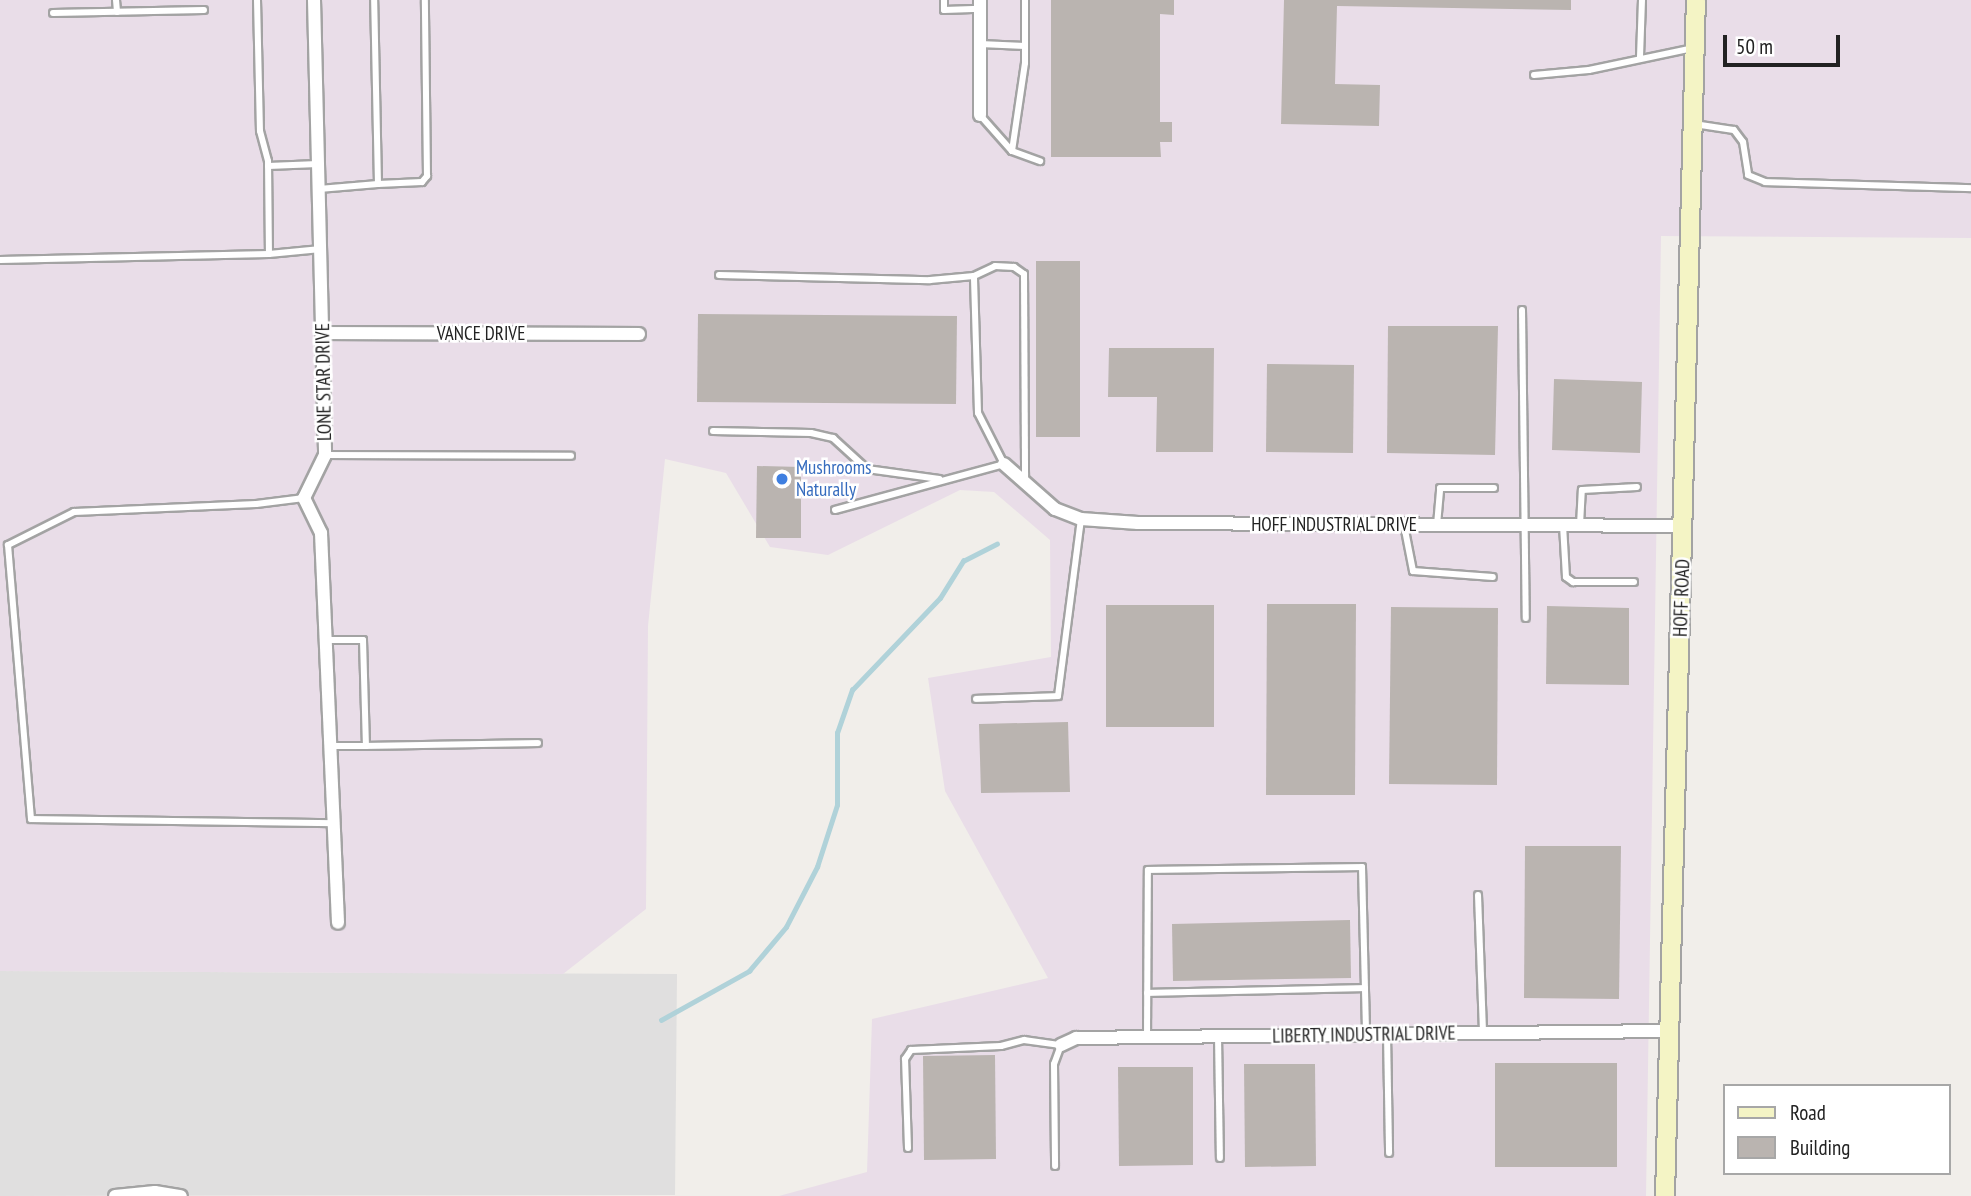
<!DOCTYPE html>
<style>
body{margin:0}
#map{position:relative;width:1971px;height:1196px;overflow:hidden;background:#f1eeea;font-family:"PT Sans Narrow",sans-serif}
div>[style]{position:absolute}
.residential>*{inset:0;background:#e0dfdf}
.industrial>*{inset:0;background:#e9dde8}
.stream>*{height:4.5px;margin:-2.25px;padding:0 2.25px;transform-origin:2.25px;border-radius:2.25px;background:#b0d2d9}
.building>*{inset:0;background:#bab4b0}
.roads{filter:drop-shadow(2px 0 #a3a3a3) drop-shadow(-2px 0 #a3a3a3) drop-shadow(0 2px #a3a3a3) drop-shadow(0 -2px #a3a3a3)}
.lane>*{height:6px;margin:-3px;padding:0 3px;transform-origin:3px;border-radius:3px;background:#fff}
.street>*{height:12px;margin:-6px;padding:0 6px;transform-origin:6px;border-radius:6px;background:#fff}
.secondary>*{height:18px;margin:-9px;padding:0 9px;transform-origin:9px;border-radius:9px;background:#f4f4c5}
.dots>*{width:19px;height:19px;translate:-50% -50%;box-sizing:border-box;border:4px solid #fff;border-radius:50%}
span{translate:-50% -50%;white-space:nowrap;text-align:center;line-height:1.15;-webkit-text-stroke:5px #fff;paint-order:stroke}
.street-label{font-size:19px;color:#222}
.shop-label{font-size:19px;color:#366cbe}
.left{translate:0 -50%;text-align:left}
.legend{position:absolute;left:1723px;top:1084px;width:228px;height:91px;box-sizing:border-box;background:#fff;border:2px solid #a7a7a7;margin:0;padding:9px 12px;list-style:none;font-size:21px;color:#222}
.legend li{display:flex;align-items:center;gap:14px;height:35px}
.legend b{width:35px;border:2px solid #a7a7a7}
.scale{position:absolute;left:1723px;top:35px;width:117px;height:32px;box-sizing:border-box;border:4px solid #222;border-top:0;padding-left:9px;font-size:21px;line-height:24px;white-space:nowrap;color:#222;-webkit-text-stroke:5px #fff;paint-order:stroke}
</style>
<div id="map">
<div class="residential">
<i style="clip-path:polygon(0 971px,677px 974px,675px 1195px,0 1196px)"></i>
</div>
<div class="industrial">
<i style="clip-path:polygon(0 0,1971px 0,1971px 238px,1661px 236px,1646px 1196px,779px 1196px,867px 1172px,872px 1019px,1048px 978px,945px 791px,928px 678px,1051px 657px,1050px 540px,994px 492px,960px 490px,828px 555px,770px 547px,726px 473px,665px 459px,648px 626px,646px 909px,563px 974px,0 971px)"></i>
</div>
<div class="stream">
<i style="left:661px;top:1020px;width:101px;rotate:-29.1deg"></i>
<i style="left:749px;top:971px;width:57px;rotate:-49.9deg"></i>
<i style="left:786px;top:927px;width:68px;rotate:-62.7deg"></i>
<i style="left:817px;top:867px;width:65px;rotate:-72.1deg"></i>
<i style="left:837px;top:805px;width:72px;rotate:-90deg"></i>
<i style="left:837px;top:733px;width:46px;rotate:-70.8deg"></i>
<i style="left:852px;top:690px;width:127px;rotate:-46.3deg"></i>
<i style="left:940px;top:598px;width:44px;rotate:-58.1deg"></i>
<i style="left:963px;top:561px;width:38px;rotate:-27deg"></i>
</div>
<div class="building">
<i style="clip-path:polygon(1051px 0,1174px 0,1174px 15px,1160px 14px,1160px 122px,1172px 122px,1172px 142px,1160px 142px,1161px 157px,1051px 157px)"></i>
<i style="clip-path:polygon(1284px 0,1571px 0,1571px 10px,1337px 6px,1335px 84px,1380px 85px,1379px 126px,1281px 124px)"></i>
<i style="clip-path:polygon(1036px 261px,1080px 261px,1080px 437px,1036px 437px)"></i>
<i style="clip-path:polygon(698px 314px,957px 316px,956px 404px,697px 402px)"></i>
<i style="clip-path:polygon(1388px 326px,1498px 326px,1495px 455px,1387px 453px)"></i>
<i style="clip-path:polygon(1109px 348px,1214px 348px,1213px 452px,1156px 452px,1157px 397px,1108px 397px)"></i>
<i style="clip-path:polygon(1267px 364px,1354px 365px,1353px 453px,1266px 452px)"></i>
<i style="clip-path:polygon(1554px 379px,1642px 382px,1640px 453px,1552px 450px)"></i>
<i style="clip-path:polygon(757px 466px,801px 467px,801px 538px,756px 538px)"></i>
<i style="clip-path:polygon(1267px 604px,1356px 604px,1355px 795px,1266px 795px)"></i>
<i style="clip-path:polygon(1106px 605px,1214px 605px,1214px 727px,1106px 727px)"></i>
<i style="clip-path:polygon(1547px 606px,1629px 608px,1629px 685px,1546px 684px)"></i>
<i style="clip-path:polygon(1391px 607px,1498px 608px,1497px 785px,1389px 784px)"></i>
<i style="clip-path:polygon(1068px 722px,1070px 792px,981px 793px,979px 724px)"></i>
<i style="clip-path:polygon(1525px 846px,1621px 846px,1619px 999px,1524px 998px)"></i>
<i style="clip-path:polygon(1350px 920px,1351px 978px,1173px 981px,1172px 924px)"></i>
<i style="clip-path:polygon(995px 1055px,996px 1159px,924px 1160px,923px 1056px)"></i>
<i style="clip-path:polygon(1495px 1063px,1617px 1063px,1617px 1167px,1495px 1167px)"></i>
<i style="clip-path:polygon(1244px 1064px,1315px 1064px,1316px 1166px,1245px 1167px)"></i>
<i style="clip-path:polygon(1118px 1067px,1193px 1067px,1193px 1165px,1119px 1166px)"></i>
</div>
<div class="roads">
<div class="lane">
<i style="left:116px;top:0;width:12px;rotate:85deg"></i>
<i style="left:257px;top:0;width:131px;rotate:88.7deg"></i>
<i style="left:260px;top:131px;width:31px;rotate:75deg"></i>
<i style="left:268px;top:161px;width:93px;rotate:89.4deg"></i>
<i style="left:944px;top:0;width:10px;rotate:90deg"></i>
<i style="left:944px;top:10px;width:36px;rotate:-2deg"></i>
<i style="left:53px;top:13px;width:151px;rotate:-1.1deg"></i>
<i style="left:980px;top:44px;width:45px;rotate:2.5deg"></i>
<i style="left:1640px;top:57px;width:57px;rotate:-88deg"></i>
<i style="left:1534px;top:75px;width:55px;rotate:-5.2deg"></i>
<i style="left:1589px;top:70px;width:106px;rotate:-11.9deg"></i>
<i style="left:980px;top:115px;width:48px;rotate:48.4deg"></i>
<i style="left:1012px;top:151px;width:30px;rotate:20deg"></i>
<i style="left:1694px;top:124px;width:40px;rotate:8.5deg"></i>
<i style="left:1734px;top:130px;width:15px;rotate:53deg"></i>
<i style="left:1743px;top:142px;width:33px;rotate:81deg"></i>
<i style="left:1748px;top:175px;width:18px;rotate:22deg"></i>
<i style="left:1765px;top:182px;width:206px;rotate:1.7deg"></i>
<i style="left:1012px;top:151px;width:89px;rotate:-81.6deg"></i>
<i style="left:1025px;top:63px;width:63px;rotate:-90deg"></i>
<i style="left:268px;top:166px;width:50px;rotate:-2.3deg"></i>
<i style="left:378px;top:184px;width:44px;rotate:-2.6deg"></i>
<i style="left:422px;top:182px;width:8px;rotate:-50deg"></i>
<i style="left:427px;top:176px;width:176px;rotate:-90.7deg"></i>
<i style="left:319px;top:189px;width:59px;rotate:-4.8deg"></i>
<i style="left:378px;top:184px;width:184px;rotate:-91.2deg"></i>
<i style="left:0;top:260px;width:269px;rotate:-1.3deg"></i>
<i style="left:269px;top:254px;width:52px;rotate:-5.5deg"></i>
<i style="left:719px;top:275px;width:211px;rotate:1.4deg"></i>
<i style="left:930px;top:280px;width:44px;rotate:-5.2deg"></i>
<i style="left:974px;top:276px;width:23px;rotate:-25deg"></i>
<i style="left:995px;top:266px;width:19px;rotate:3deg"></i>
<i style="left:1014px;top:267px;width:12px;rotate:35deg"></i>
<i style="left:1024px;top:274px;width:206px;rotate:89.7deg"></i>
<i style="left:1522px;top:310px;width:308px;rotate:89.3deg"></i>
<i style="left:713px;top:431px;width:98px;rotate:1.2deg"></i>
<i style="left:811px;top:433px;width:23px;rotate:13deg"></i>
<i style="left:833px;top:438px;width:46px;rotate:42.4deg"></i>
<i style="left:867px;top:469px;width:73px;rotate:7.9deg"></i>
<i style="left:325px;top:455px;width:246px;rotate:0.2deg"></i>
<i style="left:304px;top:498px;width:48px;rotate:172.9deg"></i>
<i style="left:256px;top:504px;width:182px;rotate:177.5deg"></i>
<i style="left:74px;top:512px;width:74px;rotate:153.4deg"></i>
<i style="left:8px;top:545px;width:275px;rotate:85.2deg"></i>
<i style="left:31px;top:819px;width:302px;rotate:0.8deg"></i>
<i style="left:835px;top:510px;width:175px;rotate:-15.2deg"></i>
<i style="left:1004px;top:464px;width:57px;rotate:-117deg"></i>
<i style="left:978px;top:413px;width:137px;rotate:-91.7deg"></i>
<i style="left:1404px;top:525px;width:47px;rotate:78.9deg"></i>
<i style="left:1413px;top:571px;width:80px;rotate:4.3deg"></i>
<i style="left:1437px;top:525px;width:37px;rotate:-85deg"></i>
<i style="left:1440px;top:488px;width:54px"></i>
<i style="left:1563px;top:525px;width:52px;rotate:86.7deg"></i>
<i style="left:1566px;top:577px;width:9px;rotate:36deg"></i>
<i style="left:1573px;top:582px;width:61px"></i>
<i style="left:1580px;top:525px;width:35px;rotate:-87deg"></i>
<i style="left:1582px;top:490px;width:55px;rotate:-3.1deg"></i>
<i style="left:326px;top:640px;width:37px"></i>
<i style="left:363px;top:640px;width:106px;rotate:88.4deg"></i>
<i style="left:366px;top:746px;width:36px;rotate:180deg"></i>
<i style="left:976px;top:699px;width:82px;rotate:-2.1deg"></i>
<i style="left:1058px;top:696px;width:178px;rotate:-82.6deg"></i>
<i style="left:366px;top:746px;width:172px;rotate:-1deg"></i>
<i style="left:1478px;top:895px;width:138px;rotate:87.9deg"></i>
<i style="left:1147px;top:993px;width:218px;rotate:-1.3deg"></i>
<i style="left:1387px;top:1034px;width:119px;rotate:89deg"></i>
<i style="left:1218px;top:1036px;width:122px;rotate:89.1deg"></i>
<i style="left:1147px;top:1037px;width:167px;rotate:-89.7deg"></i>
<i style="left:1148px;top:870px;width:214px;rotate:-0.8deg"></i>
<i style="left:1362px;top:867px;width:168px;rotate:88.6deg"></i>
<i style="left:908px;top:1148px;width:89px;rotate:-91.9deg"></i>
<i style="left:905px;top:1059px;width:11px;rotate:-56deg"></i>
<i style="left:911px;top:1050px;width:90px;rotate:-2.5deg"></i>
<i style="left:1001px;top:1046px;width:24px;rotate:-15deg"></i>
<i style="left:1024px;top:1040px;width:37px;rotate:8deg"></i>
<i style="left:1061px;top:1045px;width:20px;rotate:110deg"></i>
<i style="left:1054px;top:1064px;width:102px;rotate:89.4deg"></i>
</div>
<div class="street">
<i style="left:314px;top:0;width:455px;rotate:88.6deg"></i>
<i style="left:325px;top:455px;width:48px;rotate:116deg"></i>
<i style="left:304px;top:498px;width:39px;rotate:64deg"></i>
<i style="left:321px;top:533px;width:390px;rotate:87.5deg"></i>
<i style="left:980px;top:115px;width:115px;rotate:-90deg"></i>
<i style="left:323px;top:333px;width:316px;rotate:0.2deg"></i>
<i style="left:1004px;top:464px;width:68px;rotate:41.4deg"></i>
<i style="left:1055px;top:509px;width:28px;rotate:21deg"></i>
<i style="left:1081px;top:519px;width:57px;rotate:4deg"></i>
<i style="left:1138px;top:523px;width:546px;rotate:0.31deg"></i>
<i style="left:1061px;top:1045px;width:17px;rotate:-25deg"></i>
<i style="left:1076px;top:1038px;width:593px;rotate:-0.68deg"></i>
<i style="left:115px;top:1196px;width:40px;rotate:-5.7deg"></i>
<i style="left:155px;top:1192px;width:26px;rotate:9deg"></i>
</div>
<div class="secondary">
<i style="left:1665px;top:1196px;width:1196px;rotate:-88.52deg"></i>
</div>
</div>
<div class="dots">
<i style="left:782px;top:479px;background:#3f7fe0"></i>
</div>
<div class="street-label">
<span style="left:481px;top:334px">VANCE DRIVE</span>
<span style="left:324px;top:382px;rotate:-91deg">LONE STAR DRIVE</span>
<span style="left:1334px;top:525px">HOFF INDUSTRIAL DRIVE</span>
<span style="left:1682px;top:598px;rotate:-88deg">HOFF ROAD</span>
<span style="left:1364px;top:1035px;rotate:-1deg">LIBERTY INDUSTRIAL DRIVE</span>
</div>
<div class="shop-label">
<span class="left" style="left:796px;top:479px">Mushrooms<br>Naturally</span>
</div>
<ul class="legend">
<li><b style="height:9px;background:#f4f4c5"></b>Road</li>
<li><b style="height:19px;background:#bab4b0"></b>Building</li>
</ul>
<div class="scale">50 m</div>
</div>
